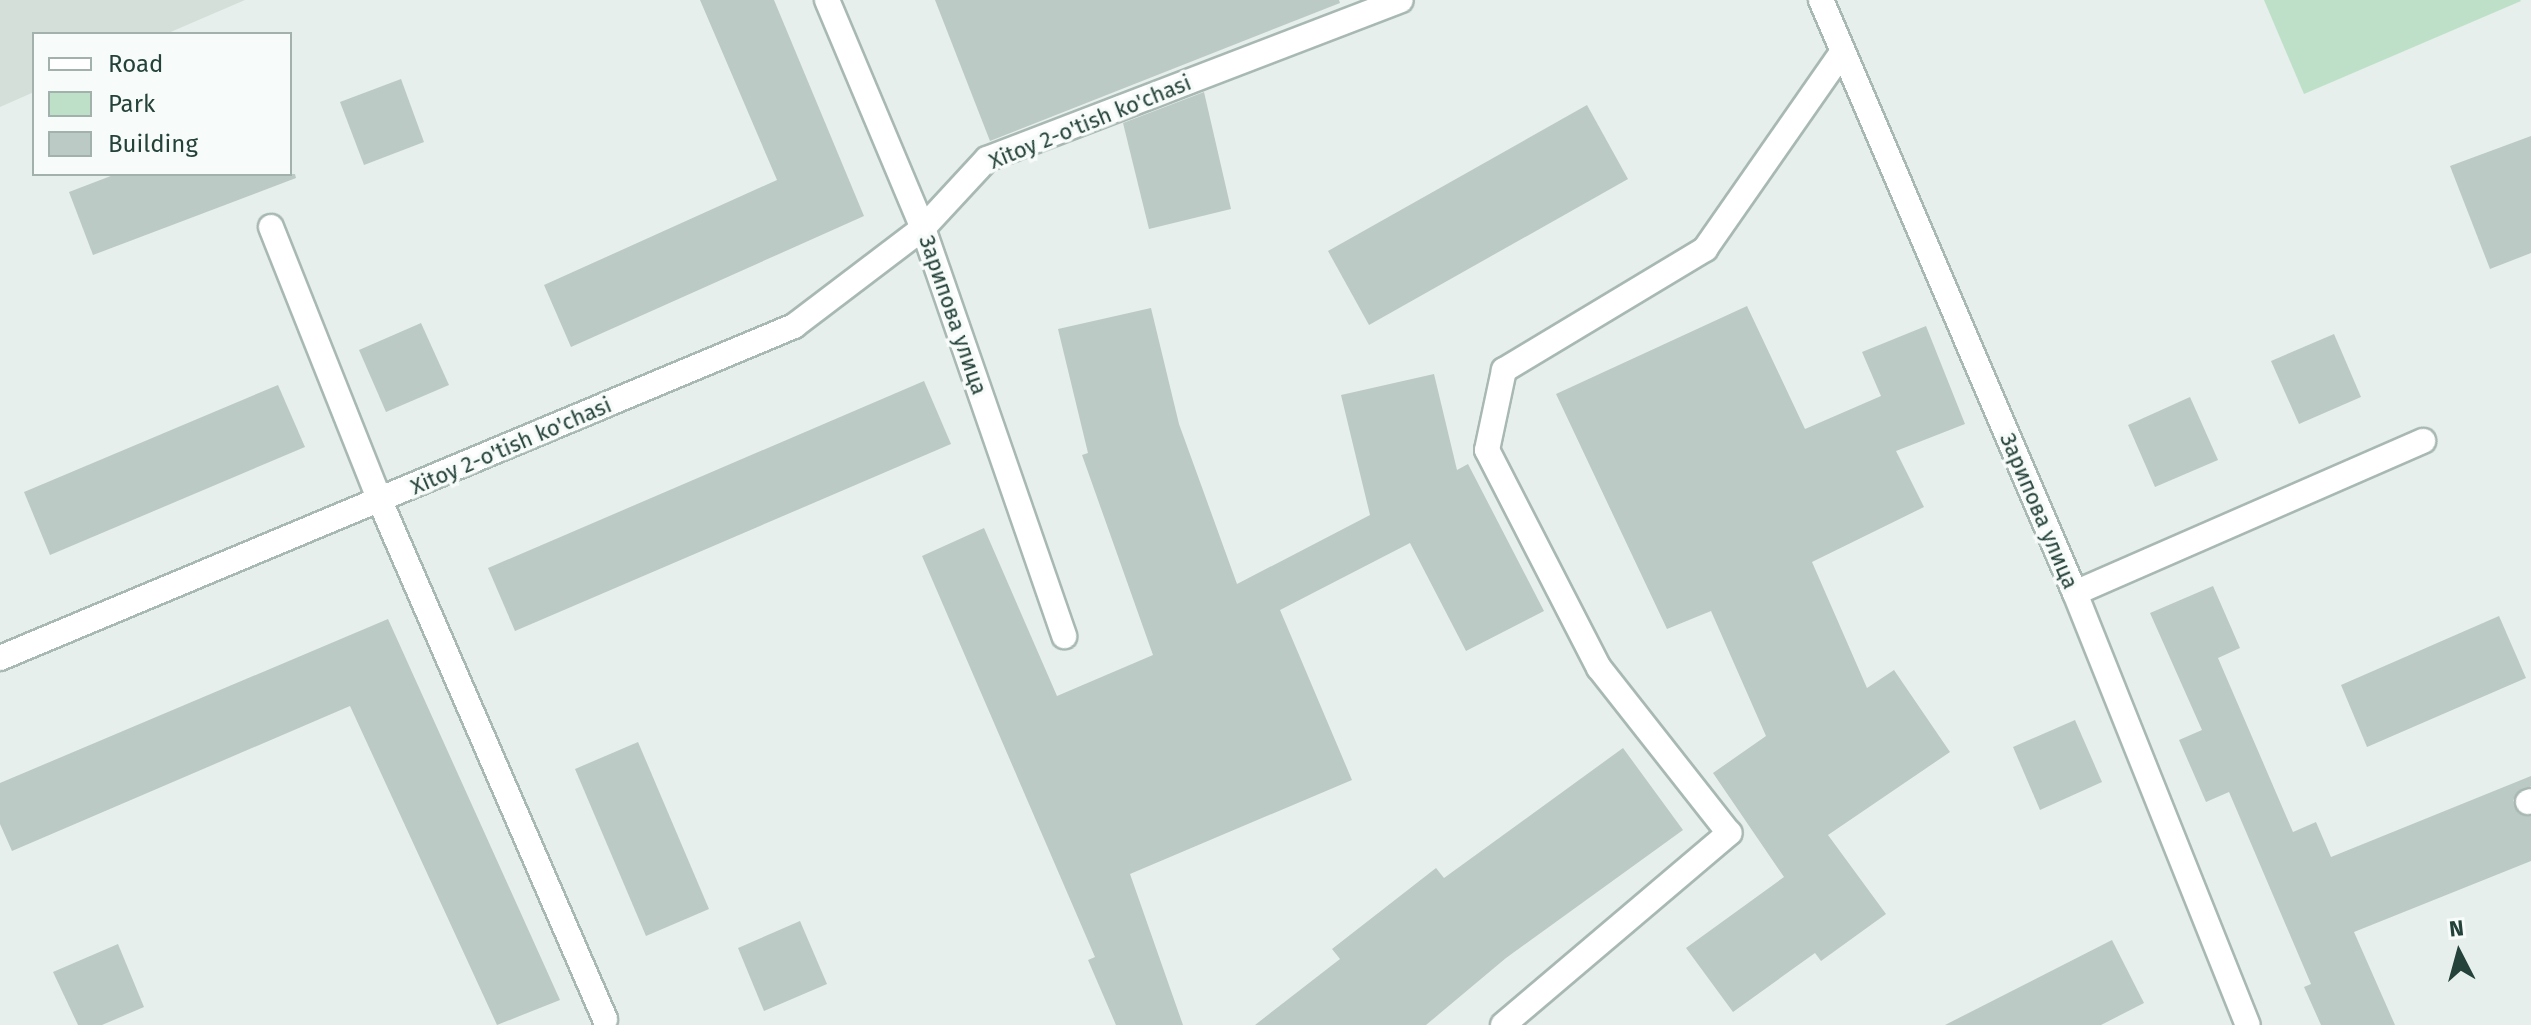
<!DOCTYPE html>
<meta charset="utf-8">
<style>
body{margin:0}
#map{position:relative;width:2531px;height:1025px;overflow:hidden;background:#e6efeb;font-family:"Fira Sans",sans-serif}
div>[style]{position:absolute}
.built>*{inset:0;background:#d4dfda}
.green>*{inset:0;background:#bfe0c8}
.building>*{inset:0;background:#bbcac4}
.roads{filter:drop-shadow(2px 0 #a8b8b2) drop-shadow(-2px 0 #a8b8b2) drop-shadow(0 2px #a8b8b2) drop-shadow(0 -2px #a8b8b2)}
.minor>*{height:24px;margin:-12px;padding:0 12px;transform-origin:12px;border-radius:12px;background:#fff}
span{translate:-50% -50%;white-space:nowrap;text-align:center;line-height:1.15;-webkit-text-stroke:7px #f7fbf9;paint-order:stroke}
.street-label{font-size:22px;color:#24423a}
.legend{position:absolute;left:32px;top:32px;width:260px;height:144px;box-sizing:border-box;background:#f7fbf9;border:2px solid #a3b1ad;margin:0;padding:10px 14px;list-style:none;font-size:24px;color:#24423a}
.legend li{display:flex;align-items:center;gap:16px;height:40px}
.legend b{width:40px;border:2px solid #a3b1ad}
.north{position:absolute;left:2419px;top:913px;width:80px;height:80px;-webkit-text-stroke:6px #f7fbf9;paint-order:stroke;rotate:354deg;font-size:22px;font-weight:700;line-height:32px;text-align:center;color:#24423a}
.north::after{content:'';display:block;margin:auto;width:28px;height:36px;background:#24423a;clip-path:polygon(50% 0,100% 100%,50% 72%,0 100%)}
</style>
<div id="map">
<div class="built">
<i style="clip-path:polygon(0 0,245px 0,166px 34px,34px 34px,34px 92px,0 107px)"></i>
</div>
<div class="green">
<i style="clip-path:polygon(2264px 0,2520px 0,2521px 1px,2304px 94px)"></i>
</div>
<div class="building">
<i style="clip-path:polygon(700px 0,774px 0,864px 216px,571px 347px,544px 285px,777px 180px)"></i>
<i style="clip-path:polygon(935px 0,1339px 0,1340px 3px,990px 141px)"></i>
<i style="clip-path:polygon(401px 79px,424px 142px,364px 165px,340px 102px)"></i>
<i style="clip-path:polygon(1204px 92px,1231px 209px,1149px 229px,1123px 123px)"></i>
<i style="clip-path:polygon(1587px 105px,1628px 179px,1369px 325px,1328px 251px)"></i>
<i style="clip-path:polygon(2531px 136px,2531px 253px,2490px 269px,2450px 166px)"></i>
<i style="clip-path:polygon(116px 174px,295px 174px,296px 178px,93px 255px,69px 192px)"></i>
<i style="clip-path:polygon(1747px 306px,1805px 429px,1881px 396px,1862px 352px,1926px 326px,1965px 424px,1896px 451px,1924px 507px,1812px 562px,1867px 688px,1894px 670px,1950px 752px,1828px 835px,1886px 914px,1821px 961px,1815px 953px,1733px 1012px,1686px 948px,1784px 877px,1713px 773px,1766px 736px,1711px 611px,1667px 629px,1556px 394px)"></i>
<i style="clip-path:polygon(1151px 308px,1179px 424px,1237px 584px,1370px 515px,1341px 395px,1434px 374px,1457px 470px,1468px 464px,1544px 611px,1466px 651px,1410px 543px,1280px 610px,1352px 780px,1130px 874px,1183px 1025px,1116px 1025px,1088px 960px,1095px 957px,922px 556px,984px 528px,1057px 696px,1153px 655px,1082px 455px,1088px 453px,1058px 329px)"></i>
<i style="clip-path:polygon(421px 323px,449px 385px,386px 412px,359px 350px)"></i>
<i style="clip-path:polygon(2334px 334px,2361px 397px,2299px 424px,2271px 361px)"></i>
<i style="clip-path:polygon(924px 381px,951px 444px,515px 631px,488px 568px)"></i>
<i style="clip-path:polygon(278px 385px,305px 447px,50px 555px,24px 492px)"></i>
<i style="clip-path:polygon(2190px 397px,2218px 460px,2155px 487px,2128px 425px)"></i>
<i style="clip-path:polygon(2213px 586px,2240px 648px,2218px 658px,2293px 832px,2316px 822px,2331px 857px,2531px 776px,2531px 786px,2513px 800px,2518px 813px,2531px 816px,2531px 861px,2354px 932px,2395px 1025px,2321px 1025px,2304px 987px,2311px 984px,2229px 792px,2206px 802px,2179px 740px,2202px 730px,2150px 613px)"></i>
<i style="clip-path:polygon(2499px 616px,2526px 678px,2367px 747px,2341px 685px)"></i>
<i style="clip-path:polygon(388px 619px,560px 1000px,497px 1025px,350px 706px,12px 851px,0 824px,0 783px)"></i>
<i style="clip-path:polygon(2075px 720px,2102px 782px,2040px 810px,2013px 747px)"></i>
<i style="clip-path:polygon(638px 742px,709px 909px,646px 936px,575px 769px)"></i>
<i style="clip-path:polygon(1623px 748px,1683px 830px,1506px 958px,1426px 1025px,1255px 1025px,1340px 959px,1332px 949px,1436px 868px,1444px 878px)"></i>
<i style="clip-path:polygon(800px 921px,827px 984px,764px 1011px,738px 948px)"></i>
<i style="clip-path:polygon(2112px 940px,2144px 1003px,2101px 1025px,1945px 1025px)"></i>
<i style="clip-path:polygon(118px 944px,144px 1007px,102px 1025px,78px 1025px,53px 972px)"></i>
</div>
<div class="roads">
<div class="minor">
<i style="left:827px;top:0;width:247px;rotate:67.2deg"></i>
<i style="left:923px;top:228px;width:432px;rotate:70.9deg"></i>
<i style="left:1821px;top:0;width:645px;rotate:66.81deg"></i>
<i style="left:2075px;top:593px;width:465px;rotate:68.2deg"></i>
<i style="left:271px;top:227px;width:295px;rotate:68.3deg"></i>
<i style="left:380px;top:501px;width:565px;rotate:66.52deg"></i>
<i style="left:2075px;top:593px;width:380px;rotate:-23.6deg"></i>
<i style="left:0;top:658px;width:861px;rotate:-22.69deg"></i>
<i style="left:794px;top:326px;width:162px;rotate:-37.2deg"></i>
<i style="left:923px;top:228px;width:94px;rotate:-47.2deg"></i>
<i style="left:987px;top:159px;width:443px;rotate:-21deg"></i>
<i style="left:2528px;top:802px;width:3px;rotate:-18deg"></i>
<i style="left:1503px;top:1025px;width:297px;rotate:-40.3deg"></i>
<i style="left:1729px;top:833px;width:210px;rotate:-128.2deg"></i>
<i style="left:1599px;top:668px;width:245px;rotate:-117.2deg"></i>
<i style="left:1487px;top:450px;width:82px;rotate:-78deg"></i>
<i style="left:1504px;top:370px;width:235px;rotate:-31deg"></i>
<i style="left:1705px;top:249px;width:238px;rotate:-55.1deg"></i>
</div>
</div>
<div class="street-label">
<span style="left:1090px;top:122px;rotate:-22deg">Xitoy 2-o'tish ko'chasi</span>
<span style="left:953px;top:315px;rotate:71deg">Зарипова улица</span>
<span style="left:511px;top:446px;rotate:-23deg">Xitoy 2-o'tish ko'chasi</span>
<span style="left:2039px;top:511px;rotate:67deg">Зарипова улица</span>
</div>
<ul class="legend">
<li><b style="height:10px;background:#fff"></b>Road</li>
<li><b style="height:22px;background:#bfe0c8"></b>Park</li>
<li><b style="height:22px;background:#bbcac4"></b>Building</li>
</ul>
<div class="north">N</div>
</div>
